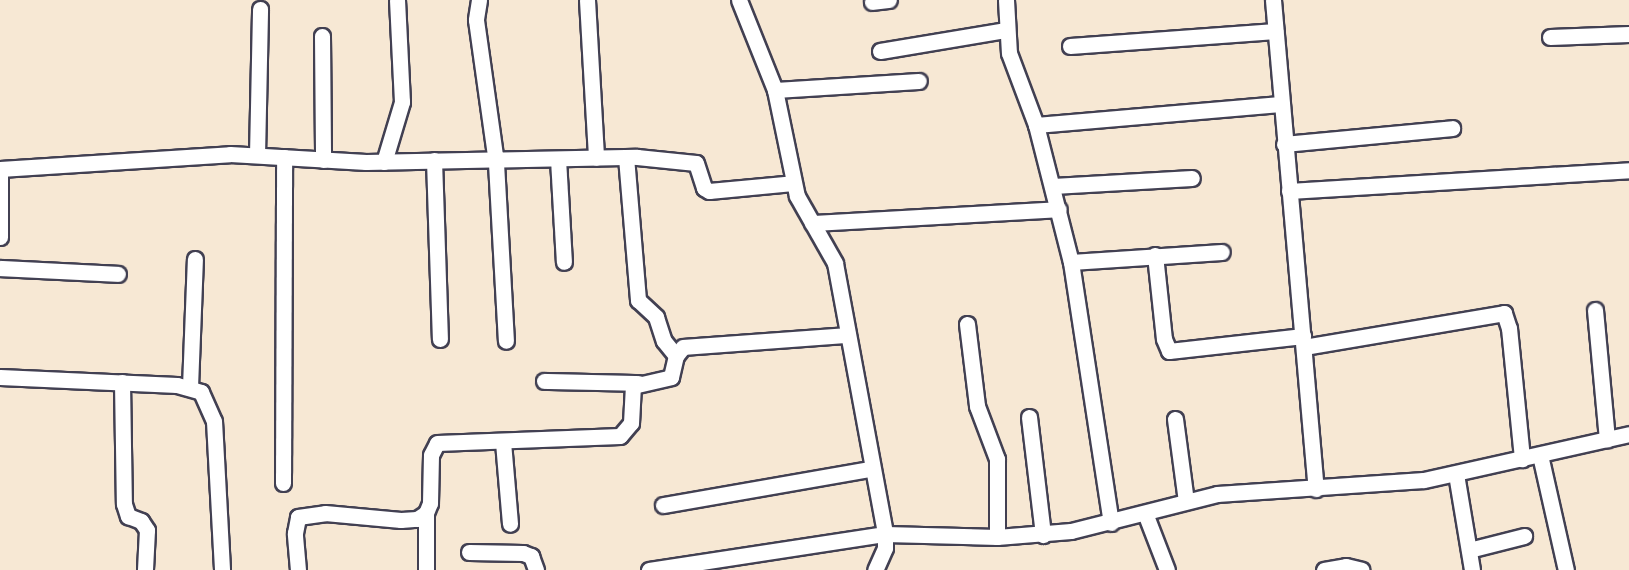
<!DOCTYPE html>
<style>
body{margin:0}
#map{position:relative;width:1629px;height:570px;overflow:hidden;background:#f7e8d4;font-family:"Libre Bodoni",serif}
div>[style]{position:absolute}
.roads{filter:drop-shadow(2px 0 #424052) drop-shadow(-2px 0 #424052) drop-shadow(0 2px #424052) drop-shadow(0 -2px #424052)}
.minor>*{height:15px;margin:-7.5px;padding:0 7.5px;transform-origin:7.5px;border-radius:7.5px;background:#fff}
span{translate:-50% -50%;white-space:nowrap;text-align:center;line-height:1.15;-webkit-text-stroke:6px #fdfcf7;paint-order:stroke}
</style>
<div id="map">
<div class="roads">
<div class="minor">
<i style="left:479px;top:0;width:20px;rotate:99deg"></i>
<i style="left:476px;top:20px;width:144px;rotate:82deg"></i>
<i style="left:496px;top:163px;width:178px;rotate:86.8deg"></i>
<i style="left:587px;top:0;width:158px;rotate:86.7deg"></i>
<i style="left:739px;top:0;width:97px;rotate:68.2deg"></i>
<i style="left:775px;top:90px;width:108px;rotate:78.3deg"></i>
<i style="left:797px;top:196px;width:77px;rotate:60.4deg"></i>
<i style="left:835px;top:263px;width:276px;rotate:79.5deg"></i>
<i style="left:885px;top:534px;width:14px;rotate:90deg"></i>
<i style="left:885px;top:548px;width:24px;rotate:114deg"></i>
<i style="left:1006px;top:0;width:53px;rotate:86.8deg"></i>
<i style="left:1009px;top:53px;width:77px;rotate:69.4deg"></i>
<i style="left:1036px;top:125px;width:141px;rotate:75.7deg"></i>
<i style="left:1071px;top:262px;width:264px;rotate:81.3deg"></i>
<i style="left:1273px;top:0;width:491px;rotate:85deg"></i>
<i style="left:872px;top:2px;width:17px;rotate:-7deg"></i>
<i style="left:322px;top:36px;width:124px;rotate:89.5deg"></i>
<i style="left:1550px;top:37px;width:79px;rotate:-2.2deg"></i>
<i style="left:1070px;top:46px;width:206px;rotate:-4.2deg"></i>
<i style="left:880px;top:51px;width:128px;rotate:-9.5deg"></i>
<i style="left:775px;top:90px;width:144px;rotate:-3.6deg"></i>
<i style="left:1036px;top:125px;width:245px;rotate:-4.9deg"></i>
<i style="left:1284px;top:144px;width:169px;rotate:-5.4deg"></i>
<i style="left:257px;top:155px;width:146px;rotate:-88.8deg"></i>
<i style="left:626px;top:157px;width:144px;rotate:85.2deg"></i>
<i style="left:638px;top:300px;width:25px;rotate:43deg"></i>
<i style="left:656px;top:317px;width:25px;rotate:72deg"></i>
<i style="left:664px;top:341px;width:19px;rotate:51deg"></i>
<i style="left:558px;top:159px;width:103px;rotate:86.7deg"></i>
<i style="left:434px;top:160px;width:179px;rotate:88.1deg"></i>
<i style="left:384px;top:162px;width:63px;rotate:-73.3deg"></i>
<i style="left:402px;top:102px;width:102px;rotate:-92.8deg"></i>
<i style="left:0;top:169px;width:230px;rotate:-3.7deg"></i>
<i style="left:230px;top:154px;width:136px;rotate:3.4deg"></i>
<i style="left:366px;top:162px;width:271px;rotate:-1.1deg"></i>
<i style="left:637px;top:157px;width:59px;rotate:5.8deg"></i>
<i style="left:696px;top:163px;width:26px;rotate:72deg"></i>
<i style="left:704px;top:188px;width:6px;rotate:31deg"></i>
<i style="left:709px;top:191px;width:84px;rotate:-5.4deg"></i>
<i style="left:0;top:171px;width:66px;rotate:90deg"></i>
<i style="left:1053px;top:186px;width:139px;rotate:-3.3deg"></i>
<i style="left:1289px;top:191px;width:341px;rotate:-3.5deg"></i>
<i style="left:812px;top:223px;width:247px;rotate:-3.2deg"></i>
<i style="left:1155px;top:255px;width:84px;rotate:83.9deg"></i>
<i style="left:1164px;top:339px;width:13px;rotate:67deg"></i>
<i style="left:1169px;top:351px;width:135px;rotate:-6.4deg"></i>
<i style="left:1071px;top:262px;width:151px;rotate:-3.8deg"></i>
<i style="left:0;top:268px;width:118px;rotate:2.9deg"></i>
<i style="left:1595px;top:310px;width:130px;rotate:84.7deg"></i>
<i style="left:967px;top:324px;width:83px;rotate:83deg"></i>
<i style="left:977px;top:406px;width:57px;rotate:69.3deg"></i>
<i style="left:997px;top:459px;width:78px;rotate:90deg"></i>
<i style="left:1304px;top:347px;width:203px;rotate:-9.6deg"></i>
<i style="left:1504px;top:313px;width:16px;rotate:72deg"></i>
<i style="left:1509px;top:328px;width:132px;rotate:84.3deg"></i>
<i style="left:0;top:377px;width:177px;rotate:2.6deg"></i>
<i style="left:177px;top:385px;width:25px;rotate:16deg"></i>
<i style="left:201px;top:392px;width:32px;rotate:66deg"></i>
<i style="left:214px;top:421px;width:149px;rotate:86.9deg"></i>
<i style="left:544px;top:381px;width:94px;rotate:1.2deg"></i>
<i style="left:122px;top:382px;width:122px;rotate:89.1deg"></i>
<i style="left:124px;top:504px;width:13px;rotate:72deg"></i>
<i style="left:128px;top:516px;width:14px;rotate:21deg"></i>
<i style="left:141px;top:521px;width:11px;rotate:56deg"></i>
<i style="left:147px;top:530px;width:40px;rotate:92.9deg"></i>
<i style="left:190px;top:387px;width:128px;rotate:-87.8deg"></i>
<i style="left:1029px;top:417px;width:119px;rotate:83.2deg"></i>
<i style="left:1175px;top:419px;width:83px;rotate:82.4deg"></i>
<i style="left:503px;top:442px;width:82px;rotate:85.1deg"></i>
<i style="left:1540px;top:455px;width:118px;rotate:77.3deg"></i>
<i style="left:1456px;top:474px;width:97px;rotate:80.5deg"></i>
<i style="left:283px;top:483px;width:326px;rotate:-89.8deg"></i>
<i style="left:663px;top:505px;width:210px;rotate:-9.9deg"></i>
<i style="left:426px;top:513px;width:57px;rotate:90deg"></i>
<i style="left:1145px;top:513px;width:61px;rotate:68.9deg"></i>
<i style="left:1469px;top:550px;width:57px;rotate:-14.3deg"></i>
<i style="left:469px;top:552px;width:54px;rotate:1.1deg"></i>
<i style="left:523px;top:553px;width:9px;rotate:21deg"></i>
<i style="left:531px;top:556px;width:15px;rotate:70deg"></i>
<i style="left:298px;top:570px;width:37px;rotate:-95deg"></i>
<i style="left:295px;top:533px;width:16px;rotate:-79deg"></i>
<i style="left:298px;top:517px;width:27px;rotate:-8deg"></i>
<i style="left:325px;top:513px;width:76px;rotate:5.3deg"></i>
<i style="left:401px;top:520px;width:16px;rotate:-4deg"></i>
<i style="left:417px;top:519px;width:11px;rotate:-34deg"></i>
<i style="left:426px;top:513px;width:11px;rotate:-68deg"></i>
<i style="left:430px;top:503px;width:48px;rotate:-88.8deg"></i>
<i style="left:431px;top:455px;width:13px;rotate:-63deg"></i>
<i style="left:437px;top:443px;width:183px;rotate:-2.2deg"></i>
<i style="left:620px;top:436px;width:17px;rotate:-50deg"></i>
<i style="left:631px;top:423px;width:37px;rotate:-87deg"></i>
<i style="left:633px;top:386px;width:39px;rotate:-13deg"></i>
<i style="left:671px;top:377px;width:22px;rotate:-77deg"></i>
<i style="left:676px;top:356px;width:11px;rotate:-52deg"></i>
<i style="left:683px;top:347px;width:165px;rotate:-4.2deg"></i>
<i style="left:649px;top:570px;width:239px;rotate:-8.7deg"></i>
<i style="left:885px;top:534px;width:112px;rotate:1.5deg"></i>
<i style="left:997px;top:537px;width:74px;rotate:-4.6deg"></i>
<i style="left:1071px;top:531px;width:151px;rotate:-14.2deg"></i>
<i style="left:1217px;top:494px;width:207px;rotate:-3.9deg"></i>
<i style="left:1424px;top:480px;width:210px;rotate:-12.6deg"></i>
<i style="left:1324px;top:570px;width:22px;rotate:-10deg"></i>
<i style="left:1346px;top:566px;width:16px;rotate:14deg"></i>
</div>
</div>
</div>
